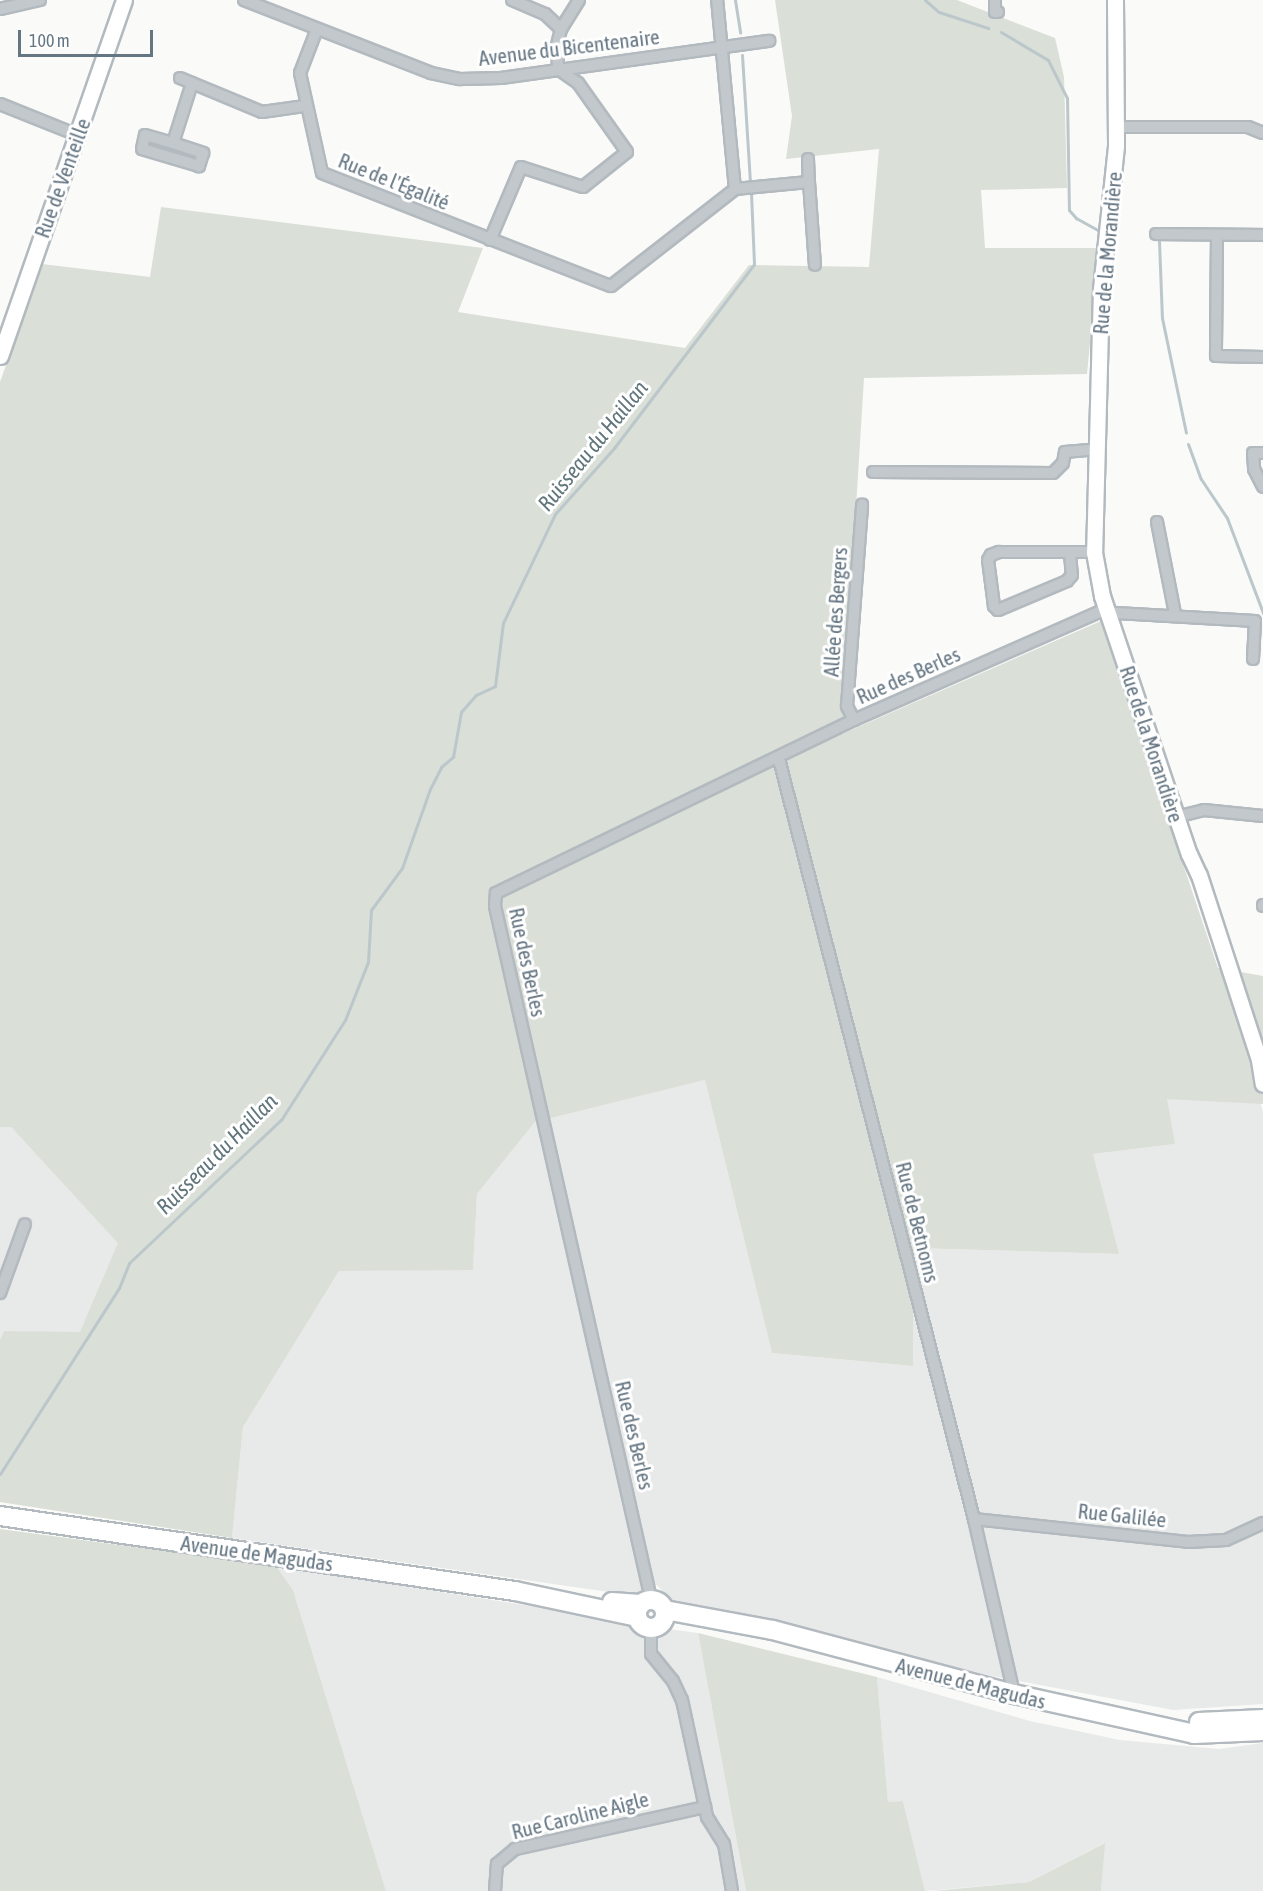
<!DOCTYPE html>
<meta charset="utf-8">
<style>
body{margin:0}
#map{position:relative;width:1263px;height:1891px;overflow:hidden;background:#fafaf8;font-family:"Asap Condensed",sans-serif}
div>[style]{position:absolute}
.built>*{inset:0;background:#e8e9e9}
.green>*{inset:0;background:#dadfd7}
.stream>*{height:3px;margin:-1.5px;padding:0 1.5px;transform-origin:1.5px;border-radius:1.5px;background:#bbc7cb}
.roads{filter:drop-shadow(2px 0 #b3babf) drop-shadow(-2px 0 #b3babf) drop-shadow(0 2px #b3babf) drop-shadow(0 -2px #b3babf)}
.street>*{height:10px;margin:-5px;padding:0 5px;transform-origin:5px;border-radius:5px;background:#c3c8cc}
.secondary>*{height:15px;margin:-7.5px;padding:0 7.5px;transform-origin:7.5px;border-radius:7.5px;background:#fff}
.primary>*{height:18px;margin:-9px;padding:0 9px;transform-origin:9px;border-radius:9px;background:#fff}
.primary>.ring{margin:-9px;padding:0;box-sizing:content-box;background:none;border:18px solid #fff;border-radius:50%}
span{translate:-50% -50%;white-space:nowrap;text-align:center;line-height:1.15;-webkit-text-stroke:6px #fff;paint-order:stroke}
.street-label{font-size:21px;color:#657683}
.water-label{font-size:22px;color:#60757c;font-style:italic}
.scale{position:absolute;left:18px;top:30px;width:135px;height:27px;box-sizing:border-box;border:3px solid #657683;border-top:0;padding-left:8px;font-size:18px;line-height:21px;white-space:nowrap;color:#657683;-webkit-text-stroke:4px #fff;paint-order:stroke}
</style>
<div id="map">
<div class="built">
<i style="clip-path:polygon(705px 1080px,772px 1353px,913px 1366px,914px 1248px,1118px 1254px,1093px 1154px,1174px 1144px,1166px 1098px,1260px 1102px,1263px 1112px,1263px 1704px,1173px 1710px,992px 1676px,671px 1600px,657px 1585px,645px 1585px,637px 1596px,232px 1538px,243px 1427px,339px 1271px,473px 1269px,477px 1194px,535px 1122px)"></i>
<i style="clip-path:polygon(0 1127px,11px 1127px,119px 1243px,80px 1333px,4px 1331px,0 1340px)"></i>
<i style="clip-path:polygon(276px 1566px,550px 1609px,626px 1624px,639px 1633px,655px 1636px,668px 1629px,698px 1633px,746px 1891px,386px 1891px,293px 1590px)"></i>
<i style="clip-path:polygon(877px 1677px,1030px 1721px,1120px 1740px,1219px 1749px,1263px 1743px,1263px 1891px,1101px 1891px,1104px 1843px,1029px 1882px,925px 1891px,903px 1801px,888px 1802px)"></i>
</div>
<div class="green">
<i style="clip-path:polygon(775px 0,957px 0,1055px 38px,1064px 77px,1067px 188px,981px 190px,985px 248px,1099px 248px,1087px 374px,864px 378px,842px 734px,1101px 621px,1218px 968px,1263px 976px,1263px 1104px,1167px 1099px,1175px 1144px,1093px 1154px,1119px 1254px,914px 1248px,913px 1366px,772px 1353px,705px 1080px,535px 1122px,477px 1194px,473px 1270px,339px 1271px,243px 1427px,232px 1538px,0 1502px,0 1340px,4px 1331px,80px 1332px,118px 1243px,11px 1127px,0 1127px,0 382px,42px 264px,150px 277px,161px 207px,483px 248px,458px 312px,685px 348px,749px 265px,869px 267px,879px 149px,786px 159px,792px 116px)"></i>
<i style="clip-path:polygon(0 1529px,276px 1566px,293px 1590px,386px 1891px,0 1891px)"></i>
<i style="clip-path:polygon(698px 1633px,877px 1677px,888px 1802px,903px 1801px,925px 1891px,746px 1891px)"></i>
<i style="clip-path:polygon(1105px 1843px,1101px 1891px,932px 1891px,1029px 1882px)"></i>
</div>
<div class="stream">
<i style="left:735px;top:0;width:33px;rotate:81deg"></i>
<i style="left:925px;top:0;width:18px;rotate:41deg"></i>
<i style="left:939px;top:12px;width:52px;rotate:18.1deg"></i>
<i style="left:1001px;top:32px;width:55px;rotate:30.8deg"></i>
<i style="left:1048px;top:60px;width:42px;rotate:63.4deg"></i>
<i style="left:1067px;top:98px;width:112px;rotate:89deg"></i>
<i style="left:1069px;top:210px;width:11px;rotate:49deg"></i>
<i style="left:1076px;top:218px;width:31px;rotate:29deg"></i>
<i style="left:742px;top:55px;width:126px;rotate:86.4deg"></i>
<i style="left:1159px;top:241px;width:77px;rotate:87.8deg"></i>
<i style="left:1162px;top:318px;width:117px;rotate:78.2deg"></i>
<i style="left:1188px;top:444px;width:37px;rotate:70deg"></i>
<i style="left:1201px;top:479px;width:47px;rotate:56.3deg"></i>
<i style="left:1227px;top:518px;width:102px;rotate:69.2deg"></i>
<i style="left:0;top:1474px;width:221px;rotate:-57.4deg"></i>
<i style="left:119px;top:1288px;width:27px;rotate:-68deg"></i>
<i style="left:129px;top:1263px;width:209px;rotate:-43.3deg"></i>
<i style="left:281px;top:1120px;width:119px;rotate:-57.4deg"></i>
<i style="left:345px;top:1020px;width:62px;rotate:-68.4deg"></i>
<i style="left:368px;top:962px;width:52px;rotate:-86.7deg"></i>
<i style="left:371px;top:910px;width:52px;rotate:-53.6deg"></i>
<i style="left:402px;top:868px;width:84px;rotate:-70.5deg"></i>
<i style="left:430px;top:789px;width:25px;rotate:-63deg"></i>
<i style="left:441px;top:767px;width:16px;rotate:-40deg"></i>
<i style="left:453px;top:757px;width:46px;rotate:-79.9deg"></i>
<i style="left:461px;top:712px;width:23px;rotate:-49deg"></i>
<i style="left:476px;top:695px;width:21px;rotate:-25deg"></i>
<i style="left:495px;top:686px;width:64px;rotate:-82.8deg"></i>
<i style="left:503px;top:623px;width:121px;rotate:-64.5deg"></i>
<i style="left:555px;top:514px;width:89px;rotate:-48.2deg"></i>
<i style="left:614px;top:448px;width:231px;rotate:-52.7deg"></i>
<i style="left:754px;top:264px;width:72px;rotate:-92.4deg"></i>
</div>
<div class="roads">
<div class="street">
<i style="left:244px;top:0;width:201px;rotate:21.3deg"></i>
<i style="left:431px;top:73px;width:30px;rotate:12deg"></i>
<i style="left:460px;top:79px;width:41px;rotate:-1.4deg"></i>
<i style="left:501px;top:78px;width:271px;rotate:-7.9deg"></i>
<i style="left:512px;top:0;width:36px;rotate:23deg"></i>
<i style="left:545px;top:14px;width:22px;rotate:43deg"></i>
<i style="left:995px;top:0;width:12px;rotate:90deg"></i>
<i style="left:995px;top:12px;width:3px"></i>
<i style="left:0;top:9px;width:41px;rotate:-12.7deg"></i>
<i style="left:317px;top:29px;width:47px;rotate:111.1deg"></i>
<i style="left:300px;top:73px;width:102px;rotate:77.6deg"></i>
<i style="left:322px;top:173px;width:310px;rotate:21.4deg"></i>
<i style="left:611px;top:286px;width:157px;rotate:-38deg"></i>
<i style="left:735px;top:189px;width:190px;rotate:-95.4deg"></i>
<i style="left:180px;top:78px;width:89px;rotate:22.5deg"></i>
<i style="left:262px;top:112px;width:42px;rotate:-8.1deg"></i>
<i style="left:0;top:104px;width:83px;rotate:21.9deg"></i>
<i style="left:1115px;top:127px;width:133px"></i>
<i style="left:1248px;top:127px;width:16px;rotate:22deg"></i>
<i style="left:173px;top:143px;width:32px;rotate:18deg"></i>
<i style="left:203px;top:153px;width:14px;rotate:107deg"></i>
<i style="left:199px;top:166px;width:59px;rotate:-163.4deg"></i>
<i style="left:142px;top:149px;width:14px;rotate:-78deg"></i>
<i style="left:145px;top:135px;width:29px;rotate:16deg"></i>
<i style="left:173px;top:143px;width:63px;rotate:-72.4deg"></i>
<i style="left:808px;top:159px;width:23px;rotate:88deg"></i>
<i style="left:735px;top:189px;width:74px;rotate:-5.4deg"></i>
<i style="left:809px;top:182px;width:83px;rotate:85.9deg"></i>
<i style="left:1156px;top:234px;width:107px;rotate:0.5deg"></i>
<i style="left:1217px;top:235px;width:121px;rotate:90.5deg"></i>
<i style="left:1216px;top:356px;width:47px;rotate:1.2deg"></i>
<i style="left:490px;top:240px;width:79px;rotate:-67deg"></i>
<i style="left:521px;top:167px;width:65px;rotate:17.9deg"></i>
<i style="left:583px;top:187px;width:56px;rotate:-38.5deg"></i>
<i style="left:627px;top:152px;width:85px;rotate:-125.4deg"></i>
<i style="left:578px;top:83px;width:24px;rotate:-145deg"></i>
<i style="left:558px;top:69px;width:24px;rotate:-92deg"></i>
<i style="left:557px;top:45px;width:16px;rotate:-76deg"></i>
<i style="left:561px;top:29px;width:34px;rotate:-58deg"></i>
<i style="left:1263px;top:453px;width:10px;rotate:180deg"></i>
<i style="left:1253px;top:453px;width:16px;rotate:86deg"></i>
<i style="left:1254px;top:469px;width:20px;rotate:63deg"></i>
<i style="left:873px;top:472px;width:180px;rotate:0.3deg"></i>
<i style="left:1053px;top:473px;width:14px;rotate:-45deg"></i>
<i style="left:1063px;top:463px;width:11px;rotate:-80deg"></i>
<i style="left:1065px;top:452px;width:33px;rotate:-5deg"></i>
<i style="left:1157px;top:522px;width:94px;rotate:78.9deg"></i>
<i style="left:1070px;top:554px;width:21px;rotate:85deg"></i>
<i style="left:1072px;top:575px;width:8px;rotate:130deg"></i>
<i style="left:1067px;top:581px;width:75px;rotate:157.2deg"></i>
<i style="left:998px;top:610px;width:6px;rotate:-135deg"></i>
<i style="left:994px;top:606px;width:46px;rotate:-97.4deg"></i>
<i style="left:988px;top:560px;width:6px;rotate:-59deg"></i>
<i style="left:991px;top:555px;width:9px;rotate:-21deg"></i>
<i style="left:999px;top:552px;width:95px"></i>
<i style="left:854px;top:720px;width:16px;rotate:-117deg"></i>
<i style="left:847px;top:706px;width:202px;rotate:-85.7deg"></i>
<i style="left:779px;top:759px;width:785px;rotate:75.61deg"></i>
<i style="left:974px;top:1519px;width:180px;rotate:77.1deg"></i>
<i style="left:1176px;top:817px;width:29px;rotate:-14deg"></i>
<i style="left:1204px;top:810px;width:59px;rotate:5.8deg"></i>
<i style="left:1263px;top:906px;width:1px;rotate:-90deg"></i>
<i style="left:0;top:1293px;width:73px;rotate:-70.1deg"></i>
<i style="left:974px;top:1519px;width:215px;rotate:6.1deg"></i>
<i style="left:1188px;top:1542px;width:38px;rotate:-3deg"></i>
<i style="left:1226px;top:1540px;width:41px;rotate:-24.7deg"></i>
<i style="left:651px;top:1599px;width:710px;rotate:-102.69deg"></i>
<i style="left:495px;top:906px;width:13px;rotate:-86deg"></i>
<i style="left:496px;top:893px;width:398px;rotate:-25.8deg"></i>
<i style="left:854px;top:720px;width:268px;rotate:-23.8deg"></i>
<i style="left:1099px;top:612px;width:156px;rotate:3.3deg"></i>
<i style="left:1255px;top:621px;width:38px;rotate:93deg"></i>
<i style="left:651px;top:1628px;width:26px;rotate:90deg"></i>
<i style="left:651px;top:1654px;width:35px;rotate:51deg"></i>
<i style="left:673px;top:1681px;width:21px;rotate:65deg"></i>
<i style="left:682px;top:1700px;width:120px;rotate:77.9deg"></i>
<i style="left:707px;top:1817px;width:32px;rotate:58deg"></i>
<i style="left:724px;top:1844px;width:48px;rotate:80.3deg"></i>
<i style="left:495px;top:1891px;width:27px;rotate:-86deg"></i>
<i style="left:497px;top:1864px;width:23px;rotate:-40deg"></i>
<i style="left:515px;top:1849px;width:195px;rotate:-12.5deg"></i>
</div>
<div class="secondary">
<i style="left:1115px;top:0;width:146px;rotate:89.6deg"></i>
<i style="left:1116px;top:146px;width:144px;rotate:96deg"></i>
<i style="left:1101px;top:289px;width:263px;rotate:91.5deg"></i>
<i style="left:1094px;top:552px;width:45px;rotate:79.7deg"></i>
<i style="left:1102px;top:596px;width:272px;rotate:71.4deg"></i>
<i style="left:1189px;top:854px;width:23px;rotate:65deg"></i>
<i style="left:1199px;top:875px;width:194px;rotate:72deg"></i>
<i style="left:1259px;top:1060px;width:24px;rotate:81deg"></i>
<i style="left:0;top:356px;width:377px;rotate:-70.8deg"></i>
</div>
<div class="primary">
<i style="left:0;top:1516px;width:520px;rotate:8.29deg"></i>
<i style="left:515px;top:1591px;width:125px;rotate:12deg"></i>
<i class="ring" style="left:637px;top:1600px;width:10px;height:10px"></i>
<i style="left:612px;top:1602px;width:28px;rotate:4deg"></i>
<i style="left:665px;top:1610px;width:110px;rotate:10.5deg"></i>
<i style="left:773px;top:1630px;width:249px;rotate:14.9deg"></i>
<i style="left:1014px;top:1694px;width:184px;rotate:12.5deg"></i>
<i style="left:1194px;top:1734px;width:69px;rotate:-2.5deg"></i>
<i style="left:1199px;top:1722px;width:64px;rotate:-2.7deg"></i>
</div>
</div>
<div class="street-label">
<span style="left:569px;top:47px;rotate:-7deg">Avenue du Bicentenaire</span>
<span style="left:62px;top:178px;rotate:-70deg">Rue de Venteille</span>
<span style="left:394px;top:181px;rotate:22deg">Rue de l'Égalité</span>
<span style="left:1107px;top:253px;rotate:-85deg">Rue de la Morandière</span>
<span style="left:835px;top:612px;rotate:-86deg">Allée des Bergers</span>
<span style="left:908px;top:675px;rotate:-24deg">Rue des Berles</span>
<span style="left:1152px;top:744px;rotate:72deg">Rue de la Morandière</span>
<span style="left:528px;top:962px;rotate:78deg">Rue des Berles</span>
<span style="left:918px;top:1222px;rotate:76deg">Rue de Betnoms</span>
<span style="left:635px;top:1435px;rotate:77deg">Rue des Berles</span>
<span style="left:1122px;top:1515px;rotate:6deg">Rue Galilée</span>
<span style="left:257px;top:1553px;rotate:8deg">Avenue de Magudas</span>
<span style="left:971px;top:1683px;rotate:14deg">Avenue de Magudas</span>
<span style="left:580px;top:1815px;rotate:-14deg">Rue Caroline Aigle</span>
</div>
<div class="water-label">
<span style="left:593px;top:446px;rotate:-51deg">Ruisseau du Haillan</span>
<span style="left:217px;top:1154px;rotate:-45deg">Ruisseau du Haillan</span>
</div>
<div class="scale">100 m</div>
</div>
